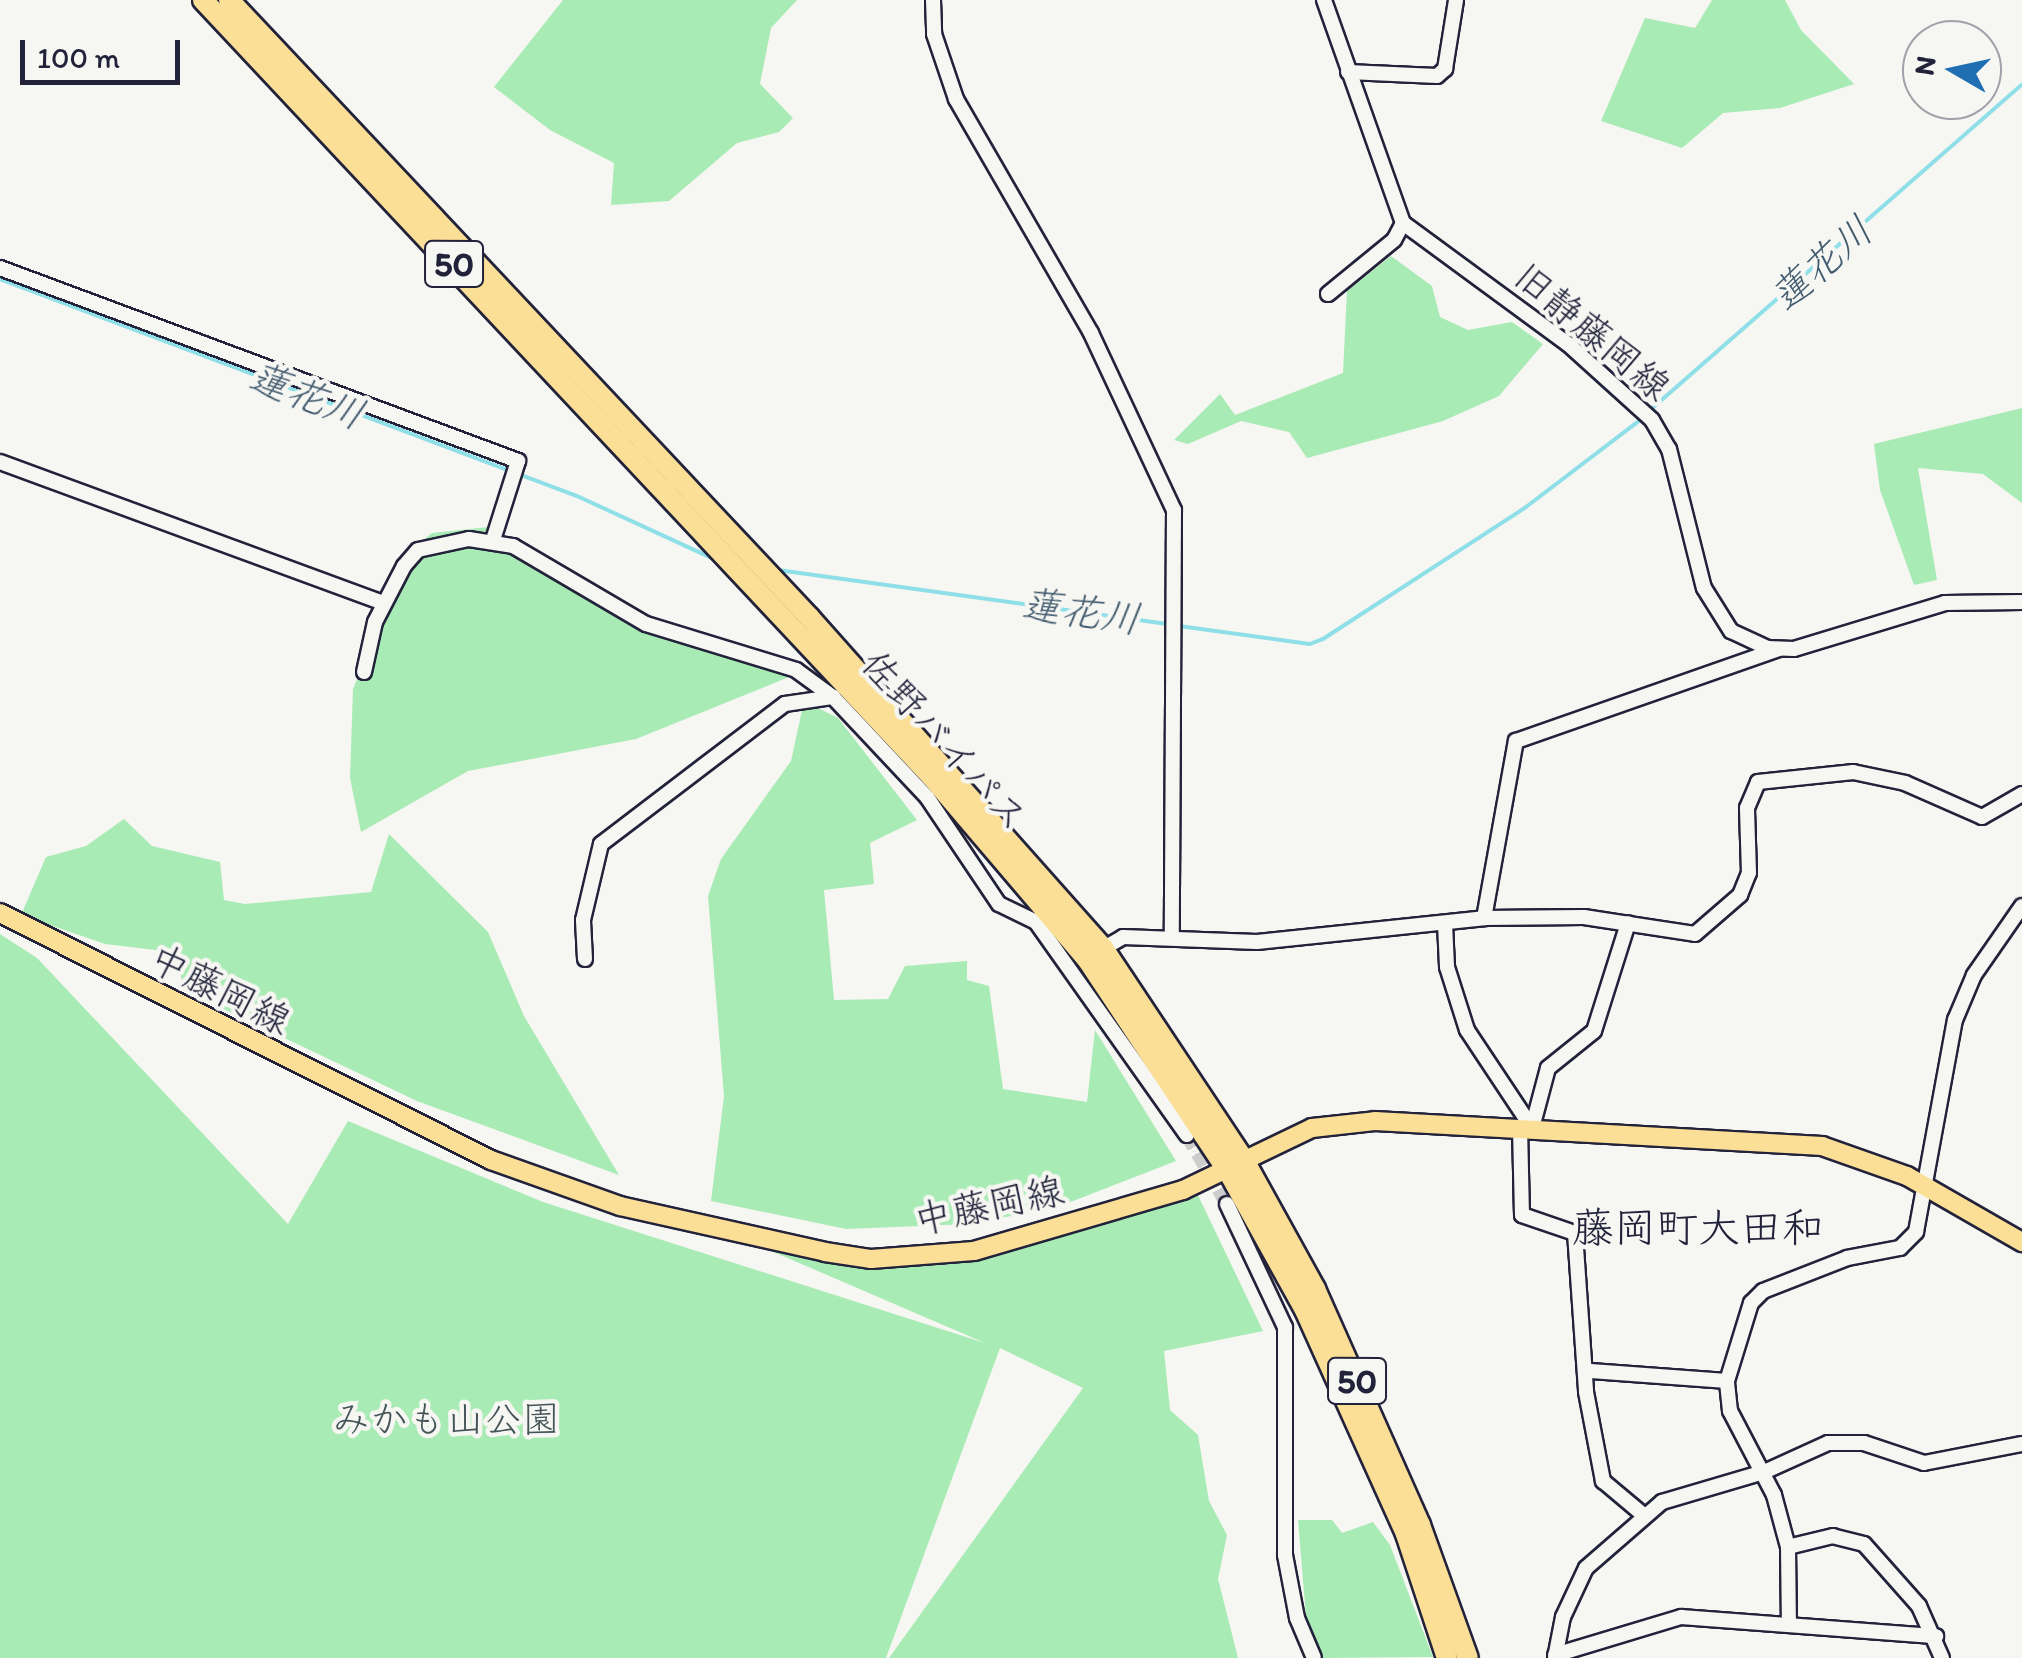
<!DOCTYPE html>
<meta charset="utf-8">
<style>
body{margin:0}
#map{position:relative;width:2022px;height:1658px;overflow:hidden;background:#f6f6f2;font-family:Itim,"Klee One",sans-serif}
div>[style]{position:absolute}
.green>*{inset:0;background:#a9ebb4}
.stream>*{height:4px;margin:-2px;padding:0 2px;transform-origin:2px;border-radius:2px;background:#8edfe7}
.minor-tunnel>*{height:14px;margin-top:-7px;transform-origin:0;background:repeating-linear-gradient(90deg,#cccccd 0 14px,transparent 0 21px)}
.roads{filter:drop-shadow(2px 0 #22223b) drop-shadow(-2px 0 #22223b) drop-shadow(0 2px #22223b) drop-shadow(0 -2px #22223b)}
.minor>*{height:14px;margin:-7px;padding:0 7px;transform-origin:7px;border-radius:7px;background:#f6f6f2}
.major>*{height:18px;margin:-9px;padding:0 9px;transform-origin:9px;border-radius:9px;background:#fbdf96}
.highway>*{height:20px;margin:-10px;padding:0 10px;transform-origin:10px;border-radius:10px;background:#fbdf96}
span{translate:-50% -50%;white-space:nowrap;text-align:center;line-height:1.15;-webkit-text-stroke:9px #f6f6f2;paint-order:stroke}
.shield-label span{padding:2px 8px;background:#f6f6f2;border:2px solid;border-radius:8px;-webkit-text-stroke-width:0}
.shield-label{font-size:35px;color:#22223b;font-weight:700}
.street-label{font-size:38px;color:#22223b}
.park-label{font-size:38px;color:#445459}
.water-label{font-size:40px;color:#425b6f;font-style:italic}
.quarter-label{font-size:42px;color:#22223b}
.north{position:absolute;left:1902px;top:20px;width:100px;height:100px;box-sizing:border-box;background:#f6f6f2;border:2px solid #a1a1a9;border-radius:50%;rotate:279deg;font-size:28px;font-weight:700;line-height:40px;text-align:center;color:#22223b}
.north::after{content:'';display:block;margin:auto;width:35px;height:45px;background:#1f6fb2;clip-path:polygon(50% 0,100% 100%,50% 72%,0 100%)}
.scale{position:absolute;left:20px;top:40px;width:160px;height:45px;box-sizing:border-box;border:5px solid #22223b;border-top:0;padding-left:12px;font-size:30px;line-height:35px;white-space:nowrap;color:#22223b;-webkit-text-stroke:8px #f6f6f2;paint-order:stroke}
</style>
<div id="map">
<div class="green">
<i style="clip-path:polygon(563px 0,797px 0,771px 28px,760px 84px,793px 118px,779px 132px,737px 143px,669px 201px,611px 205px,614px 163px,550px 130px,494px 87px)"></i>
<i style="clip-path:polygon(1712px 0,1785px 0,1801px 30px,1854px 84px,1780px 108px,1723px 113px,1682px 148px,1601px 121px,1645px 18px,1695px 28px)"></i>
<i style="clip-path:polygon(1391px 256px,1432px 286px,1440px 317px,1468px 330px,1512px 322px,1543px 344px,1499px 396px,1443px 421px,1307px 458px,1289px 432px,1241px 421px,1188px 444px,1174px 440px,1220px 394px,1235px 415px,1343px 373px,1347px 291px)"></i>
<i style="clip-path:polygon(2022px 408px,2022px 503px,1983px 474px,1918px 468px,1937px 580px,1914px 585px,1880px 490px,1874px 444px)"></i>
<i style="clip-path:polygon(489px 527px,637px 614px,789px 677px,636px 739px,468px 771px,361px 832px,350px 778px,353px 689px,412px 549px,432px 533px)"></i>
<i style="clip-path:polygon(804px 701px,838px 718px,917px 820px,870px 843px,874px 884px,824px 890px,834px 1000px,888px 999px,905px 966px,967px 961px,967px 980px,989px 986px,1003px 1089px,1087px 1102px,1095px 1030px,1176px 1161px,1055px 1208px,968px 1224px,846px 1229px,711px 1201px,724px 1096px,708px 896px,721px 859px,791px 761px)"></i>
<i style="clip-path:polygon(124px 819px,152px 846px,220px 862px,224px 900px,245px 904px,371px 892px,389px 834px,488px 932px,524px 1016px,619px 1175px,417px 1101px,186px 991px,172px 952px,105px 944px,21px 915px,46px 857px,86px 846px)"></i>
<i style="clip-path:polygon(0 934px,37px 958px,288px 1224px,348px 1121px,543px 1202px,985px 1343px,762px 1247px,834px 1260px,992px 1254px,1118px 1220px,1195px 1189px,1263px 1331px,1164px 1351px,1170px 1410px,1198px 1435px,1209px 1501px,1227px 1535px,1218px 1579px,1238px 1658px,889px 1658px,1083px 1388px,1000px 1348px,886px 1658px,0 1658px)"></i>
<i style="clip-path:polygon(1298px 1520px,1332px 1520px,1342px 1533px,1373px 1522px,1390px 1545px,1433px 1657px,1321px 1658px,1306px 1616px)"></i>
</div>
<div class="stream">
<i style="left:0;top:279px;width:616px;rotate:20.61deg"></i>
<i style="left:577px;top:496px;width:151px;rotate:24.7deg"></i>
<i style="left:1649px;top:411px;width:495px;rotate:-41.2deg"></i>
<i style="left:778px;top:570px;width:395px;rotate:7.9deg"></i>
<i style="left:1179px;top:626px;width:132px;rotate:7.8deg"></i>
<i style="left:1310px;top:644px;width:14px;rotate:-21deg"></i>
<i style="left:1323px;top:639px;width:242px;rotate:-33deg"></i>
<i style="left:1526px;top:507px;width:147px;rotate:-37.3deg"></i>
</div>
<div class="minor-tunnel">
<i style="left:1187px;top:1135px;width:80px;rotate:59.9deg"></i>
</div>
<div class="roads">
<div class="minor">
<i style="left:933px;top:0;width:34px;rotate:88deg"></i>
<i style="left:934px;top:34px;width:69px;rotate:71.3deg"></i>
<i style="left:956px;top:99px;width:270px;rotate:60deg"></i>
<i style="left:1091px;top:333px;width:195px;rotate:64.9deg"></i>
<i style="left:1174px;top:510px;width:427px;rotate:90.3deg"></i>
<i style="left:1324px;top:0;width:237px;rotate:70.5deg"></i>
<i style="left:1403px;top:223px;width:205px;rotate:36.3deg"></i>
<i style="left:1568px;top:344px;width:113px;rotate:42.1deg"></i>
<i style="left:1652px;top:420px;width:34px;rotate:60deg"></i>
<i style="left:1669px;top:449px;width:143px;rotate:75.9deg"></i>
<i style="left:1704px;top:588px;width:51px;rotate:57.9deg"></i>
<i style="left:1731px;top:631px;width:40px;rotate:25deg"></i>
<i style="left:1767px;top:648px;width:27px;rotate:2deg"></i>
<i style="left:1794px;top:649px;width:158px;rotate:-16.9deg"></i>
<i style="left:1945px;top:603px;width:77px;rotate:-0.7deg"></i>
<i style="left:1348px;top:72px;width:89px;rotate:2.6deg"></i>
<i style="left:1437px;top:76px;width:11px;rotate:-41deg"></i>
<i style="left:1445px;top:69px;width:70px;rotate:-80.9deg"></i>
<i style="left:0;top:268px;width:553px;rotate:20.43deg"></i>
<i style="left:518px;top:461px;width:83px;rotate:107.6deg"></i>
<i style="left:1328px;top:294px;width:85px;rotate:-39.3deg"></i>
<i style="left:1394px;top:240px;width:19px;rotate:-62deg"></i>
<i style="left:0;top:462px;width:408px;rotate:20.2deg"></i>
<i style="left:364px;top:672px;width:51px;rotate:-77.6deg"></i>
<i style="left:375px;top:622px;width:63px;rotate:-62.6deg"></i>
<i style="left:404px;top:566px;width:21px;rotate:-49deg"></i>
<i style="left:418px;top:550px;width:52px;rotate:-12.2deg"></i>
<i style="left:469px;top:539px;width:45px;rotate:9deg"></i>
<i style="left:513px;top:546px;width:154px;rotate:30.4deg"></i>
<i style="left:646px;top:624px;width:157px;rotate:17deg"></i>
<i style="left:796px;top:670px;width:46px;rotate:36.1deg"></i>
<i style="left:833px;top:697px;width:137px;rotate:46.8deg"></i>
<i style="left:927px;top:797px;width:129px;rotate:56.1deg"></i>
<i style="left:999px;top:904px;width:41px;rotate:25.9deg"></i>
<i style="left:1036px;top:922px;width:261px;rotate:54.7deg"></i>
<i style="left:1484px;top:918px;width:180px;rotate:-79.8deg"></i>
<i style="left:1516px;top:741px;width:278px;rotate:-19.3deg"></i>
<i style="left:1445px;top:924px;width:43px;rotate:87.3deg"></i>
<i style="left:1447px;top:967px;width:66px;rotate:72.4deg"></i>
<i style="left:1467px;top:1030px;width:118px;rotate:56.4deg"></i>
<i style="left:1099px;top:951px;width:28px;rotate:-30deg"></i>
<i style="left:1123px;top:937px;width:134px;rotate:2.1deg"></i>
<i style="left:1257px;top:942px;width:228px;rotate:-6deg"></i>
<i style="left:1484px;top:918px;width:100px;rotate:-0.6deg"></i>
<i style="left:1584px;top:917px;width:112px;rotate:8.7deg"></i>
<i style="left:1695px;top:934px;width:60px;rotate:-40.9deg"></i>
<i style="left:1740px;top:895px;width:24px;rotate:-68deg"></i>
<i style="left:1749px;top:873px;width:65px;rotate:-91.8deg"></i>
<i style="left:1747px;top:808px;width:28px;rotate:-67deg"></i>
<i style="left:1758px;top:782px;width:96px;rotate:-6deg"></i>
<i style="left:1853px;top:772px;width:53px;rotate:11.9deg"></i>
<i style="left:1905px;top:783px;width:84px;rotate:23.8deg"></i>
<i style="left:1982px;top:817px;width:46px;rotate:-29.9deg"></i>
<i style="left:585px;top:959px;width:39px;rotate:-93deg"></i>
<i style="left:583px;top:920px;width:78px;rotate:-76.7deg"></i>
<i style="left:601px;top:844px;width:231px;rotate:-37.3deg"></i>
<i style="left:785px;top:704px;width:49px;rotate:-8.3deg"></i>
<i style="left:1520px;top:1127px;width:88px;rotate:88.7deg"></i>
<i style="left:1522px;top:1215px;width:56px;rotate:18.8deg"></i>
<i style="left:1575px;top:1233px;width:159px;rotate:86deg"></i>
<i style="left:1586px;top:1392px;width:91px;rotate:79.2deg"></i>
<i style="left:1603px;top:1481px;width:50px;rotate:40.1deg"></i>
<i style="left:1532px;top:1128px;width:62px;rotate:-75.1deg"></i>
<i style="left:1548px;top:1068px;width:59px;rotate:-38.8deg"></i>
<i style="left:1594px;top:1031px;width:113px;rotate:-72.5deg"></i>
<i style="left:1227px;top:1204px;width:136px;rotate:64.8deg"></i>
<i style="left:1285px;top:1327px;width:228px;rotate:90deg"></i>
<i style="left:1285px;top:1555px;width:64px;rotate:79.2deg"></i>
<i style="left:1297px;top:1618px;width:43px;rotate:67deg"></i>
<i style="left:1591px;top:1371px;width:136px;rotate:4.2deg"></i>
<i style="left:1788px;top:1547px;width:78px;rotate:89.3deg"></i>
<i style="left:1555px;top:1655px;width:132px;rotate:-16.8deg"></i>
<i style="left:1681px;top:1617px;width:256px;rotate:4.3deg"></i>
<i style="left:1555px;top:1658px;width:42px;rotate:-79deg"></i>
<i style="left:1563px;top:1617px;width:54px;rotate:-64.9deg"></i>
<i style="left:1586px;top:1568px;width:101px;rotate:-41deg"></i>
<i style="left:1662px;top:1502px;width:106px;rotate:-16.4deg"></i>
<i style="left:1764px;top:1472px;width:70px;rotate:-24.4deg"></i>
<i style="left:1828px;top:1443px;width:36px"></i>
<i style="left:1864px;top:1443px;width:63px;rotate:18.4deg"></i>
<i style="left:1924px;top:1463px;width:100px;rotate:-11deg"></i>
<i style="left:1942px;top:1658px;width:57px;rotate:-113.9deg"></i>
<i style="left:1919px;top:1606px;width:83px;rotate:-131.6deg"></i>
<i style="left:1864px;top:1544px;width:32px;rotate:-166deg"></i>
<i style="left:1833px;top:1536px;width:46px;rotate:166.3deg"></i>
<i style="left:1788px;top:1547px;width:54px;rotate:-105.1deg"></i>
<i style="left:1774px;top:1495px;width:95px;rotate:-117.6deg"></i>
<i style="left:1730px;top:1411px;width:30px;rotate:-96deg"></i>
<i style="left:1727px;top:1381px;width:82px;rotate:-72.9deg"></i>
<i style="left:1751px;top:1303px;width:17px;rotate:-45deg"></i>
<i style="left:1763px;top:1291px;width:90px;rotate:-21.4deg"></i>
<i style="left:1847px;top:1258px;width:54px;rotate:-10.7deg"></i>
<i style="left:1900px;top:1248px;width:23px;rotate:-45deg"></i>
<i style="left:1916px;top:1232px;width:216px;rotate:-79.6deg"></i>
<i style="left:1955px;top:1020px;width:49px;rotate:-67.1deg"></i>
<i style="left:1974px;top:975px;width:84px;rotate:-55.2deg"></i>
</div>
<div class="major">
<i style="left:0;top:913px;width:550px;rotate:26.7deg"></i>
<i style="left:491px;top:1160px;width:137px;rotate:19.6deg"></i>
<i style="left:620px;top:1206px;width:210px;rotate:12.6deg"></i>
<i style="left:825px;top:1252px;width:47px;rotate:8.7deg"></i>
<i style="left:871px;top:1259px;width:103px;rotate:-4.4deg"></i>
<i style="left:974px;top:1251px;width:218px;rotate:-16.3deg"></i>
<i style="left:1183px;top:1190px;width:143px;rotate:-25.7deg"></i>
<i style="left:1312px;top:1128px;width:63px;rotate:-6.3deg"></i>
<i style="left:1375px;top:1121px;width:448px;rotate:3.2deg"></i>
<i style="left:1822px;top:1146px;width:90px;rotate:19.4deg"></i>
<i style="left:1907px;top:1176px;width:133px;rotate:29.9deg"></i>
</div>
<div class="highway">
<i style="left:203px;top:0;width:1064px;rotate:46.83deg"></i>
<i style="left:931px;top:776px;width:240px;rotate:49.6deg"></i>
<i style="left:1087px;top:959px;width:255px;rotate:56.4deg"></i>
<i style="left:1228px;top:1171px;width:159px;rotate:61deg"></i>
<i style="left:1305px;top:1310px;width:246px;rotate:65.7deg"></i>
<i style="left:1406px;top:1534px;width:131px;rotate:71.7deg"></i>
<i style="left:229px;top:0;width:848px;rotate:46.77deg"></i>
<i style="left:810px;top:618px;width:441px;rotate:48.4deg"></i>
<i style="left:1103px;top:948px;width:257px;rotate:56.4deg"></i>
<i style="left:1245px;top:1162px;width:145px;rotate:61.1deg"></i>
<i style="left:1315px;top:1289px;width:258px;rotate:66deg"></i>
<i style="left:1420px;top:1525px;width:141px;rotate:70.2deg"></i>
</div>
</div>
<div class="shield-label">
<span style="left:454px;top:264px">50</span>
<span style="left:1357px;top:1381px">50</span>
</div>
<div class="street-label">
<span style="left:1592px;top:332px;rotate:40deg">旧静藤岡線</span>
<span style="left:944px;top:741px;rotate:48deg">佐野バイパス</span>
<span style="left:220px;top:990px;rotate:27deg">中藤岡線</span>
<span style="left:989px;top:1206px;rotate:-12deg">中藤岡線</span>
</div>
<div class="park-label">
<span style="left:446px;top:1420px">みかも山公園</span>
</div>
<div class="water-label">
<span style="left:1821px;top:263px;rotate:-41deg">蓮花川</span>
<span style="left:307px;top:395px;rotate:21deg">蓮花川</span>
<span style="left:1081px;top:611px;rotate:8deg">蓮花川</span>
</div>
<div class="quarter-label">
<span style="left:1698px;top:1228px">藤岡町大田和</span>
</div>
<div class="north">N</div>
<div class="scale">100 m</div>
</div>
